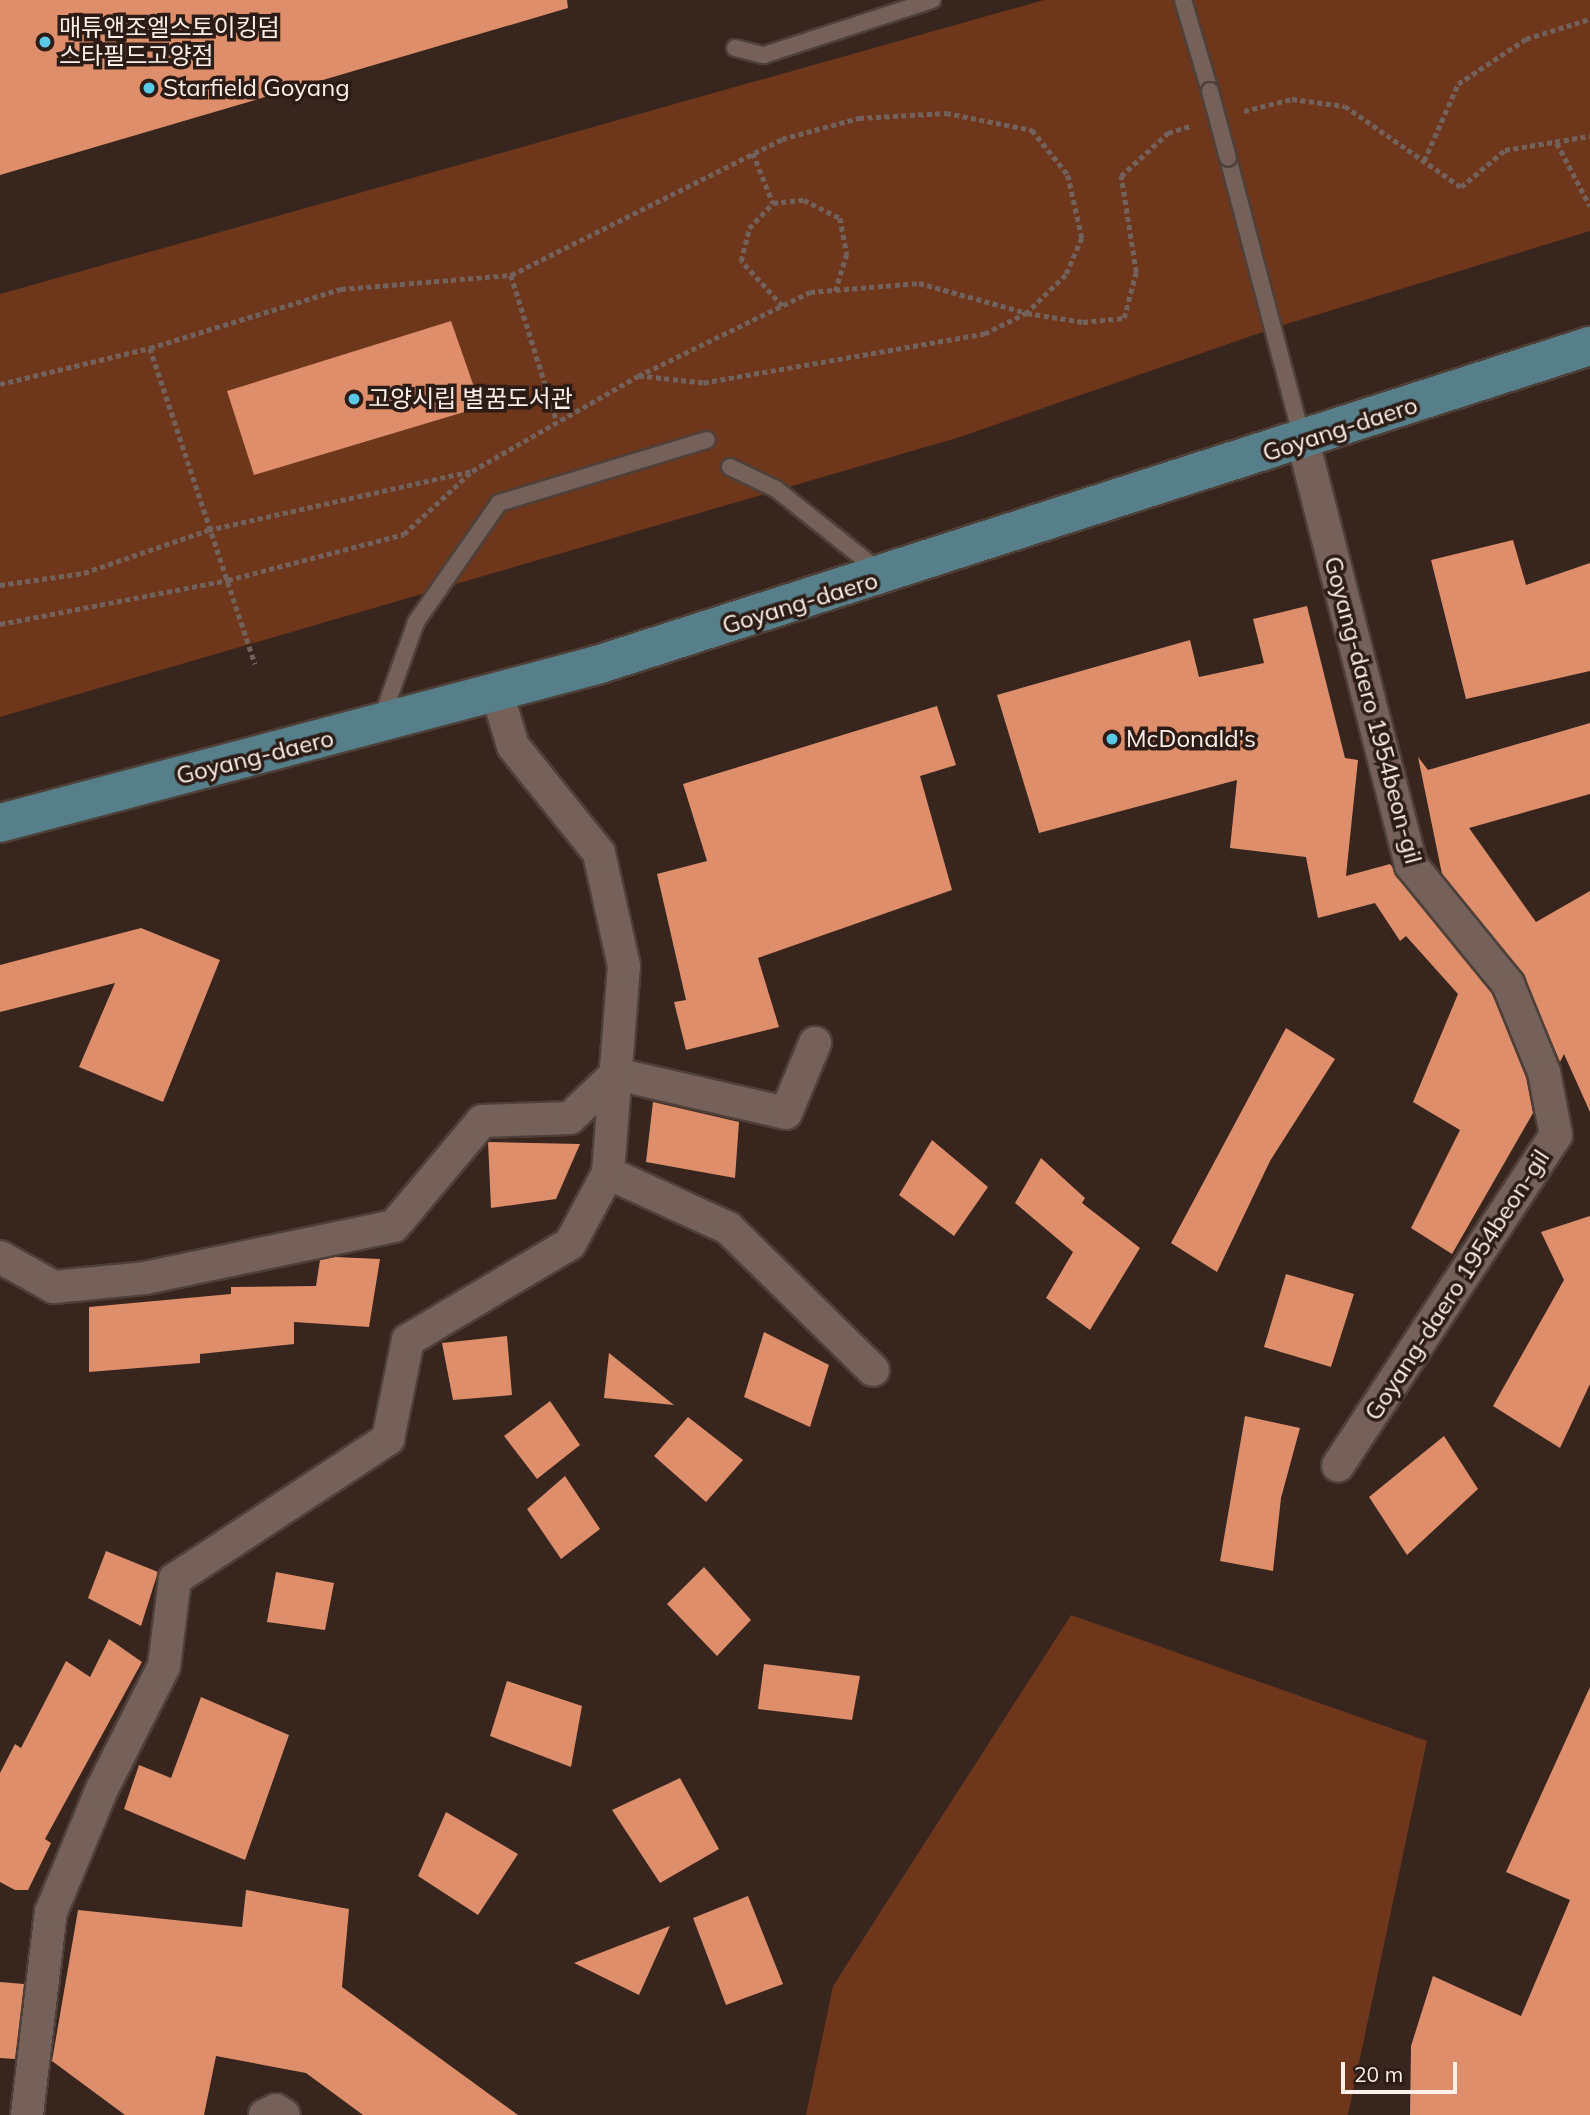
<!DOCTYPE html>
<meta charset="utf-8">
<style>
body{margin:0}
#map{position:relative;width:1590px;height:2115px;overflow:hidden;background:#37251e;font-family:Mulish,"Noto Sans KR",sans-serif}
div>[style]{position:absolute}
.green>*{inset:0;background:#6e361b}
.building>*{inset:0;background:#de8e6a}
.path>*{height:4.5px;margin-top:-2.25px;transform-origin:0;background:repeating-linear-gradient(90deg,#73625c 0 5px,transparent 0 8.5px)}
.roads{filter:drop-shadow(2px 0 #4e4039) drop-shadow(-2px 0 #4e4039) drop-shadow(0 2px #4e4039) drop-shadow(0 -2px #4e4039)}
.lane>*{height:16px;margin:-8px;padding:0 8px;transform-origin:8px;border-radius:8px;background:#756159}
.street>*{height:32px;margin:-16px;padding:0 16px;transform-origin:16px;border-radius:16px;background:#756159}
.primary>*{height:38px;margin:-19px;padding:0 19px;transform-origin:19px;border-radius:19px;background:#567f8a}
.bridges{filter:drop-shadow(2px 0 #4e4039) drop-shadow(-2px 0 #4e4039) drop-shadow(0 2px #4e4039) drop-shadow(0 -2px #4e4039)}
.lane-bridge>*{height:16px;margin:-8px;padding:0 8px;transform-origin:8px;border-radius:8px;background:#756159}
.dots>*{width:19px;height:19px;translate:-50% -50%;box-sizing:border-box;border:4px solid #2c1c15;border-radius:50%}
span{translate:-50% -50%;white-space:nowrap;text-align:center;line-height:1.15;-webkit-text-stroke:7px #2c1c15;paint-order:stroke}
.poi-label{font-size:24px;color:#fcf0eb}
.left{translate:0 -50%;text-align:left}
.street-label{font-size:24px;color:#fcf0eb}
.scale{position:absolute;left:1341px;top:2062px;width:116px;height:32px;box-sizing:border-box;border:4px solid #fcf0eb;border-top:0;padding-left:9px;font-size:21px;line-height:24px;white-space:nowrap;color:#fcf0eb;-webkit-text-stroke:5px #2c1c15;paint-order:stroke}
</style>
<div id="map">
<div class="green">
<i style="clip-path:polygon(1044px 0,1590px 0,1590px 231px,1277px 327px,960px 437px,0 717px,0 294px)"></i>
<i style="clip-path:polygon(1071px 1615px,1427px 1741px,1348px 2115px,806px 2115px,833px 1986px)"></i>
</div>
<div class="building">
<i style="clip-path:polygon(0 0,567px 0,568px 8px,0 175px)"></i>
<i style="clip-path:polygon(451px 321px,481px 407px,254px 475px,227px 391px)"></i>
<i style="clip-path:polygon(1513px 540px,1526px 585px,1590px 563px,1590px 671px,1466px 699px,1431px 560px)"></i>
<i style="clip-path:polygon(1307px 606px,1345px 758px,1358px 760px,1346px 876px,1390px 864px,1492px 993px,1526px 1077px,1533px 1113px,1452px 1254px,1411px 1228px,1460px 1130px,1413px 1102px,1458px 994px,1406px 936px,1400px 941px,1375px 903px,1318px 918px,1306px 857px,1230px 848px,1237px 780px,1039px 833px,997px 695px,1190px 640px,1199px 677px,1264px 663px,1253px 619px)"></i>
<i style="clip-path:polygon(937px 706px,956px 765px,920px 776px,952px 890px,758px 958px,779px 1027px,686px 1050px,674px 1002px,686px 1000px,657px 874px,707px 861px,683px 784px)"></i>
<i style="clip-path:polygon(1590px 723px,1590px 794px,1469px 828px,1536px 922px,1590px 891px,1590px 1112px,1564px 1054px,1560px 1062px,1522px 973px,1442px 874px,1418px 757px,1428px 770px)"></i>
<i style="clip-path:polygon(141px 928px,220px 960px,163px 1102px,79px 1067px,115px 983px,0 1012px,0 965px)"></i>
<i style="clip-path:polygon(1286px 1028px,1335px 1059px,1270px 1161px,1217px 1272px,1171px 1243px)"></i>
<i style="clip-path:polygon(653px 1102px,739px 1122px,735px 1178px,646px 1162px)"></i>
<i style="clip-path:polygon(932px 1140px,988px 1187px,954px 1236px,899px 1195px)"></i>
<i style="clip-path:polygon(488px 1142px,580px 1144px,556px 1199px,491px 1208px)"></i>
<i style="clip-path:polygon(1041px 1158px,1085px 1198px,1082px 1203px,1140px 1248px,1090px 1330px,1046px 1298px,1073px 1252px,1015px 1203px)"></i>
<i style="clip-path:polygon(1590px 1216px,1590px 1384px,1560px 1448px,1493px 1406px,1564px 1280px,1541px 1232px)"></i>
<i style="clip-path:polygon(335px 1257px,380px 1259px,369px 1327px,294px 1322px,294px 1344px,200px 1354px,200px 1363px,89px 1372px,89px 1307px,231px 1294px,231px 1287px,316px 1286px,320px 1260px)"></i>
<i style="clip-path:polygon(1286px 1274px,1354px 1294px,1331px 1367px,1264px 1347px)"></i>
<i style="clip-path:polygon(764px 1332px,829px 1365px,810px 1427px,744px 1397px)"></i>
<i style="clip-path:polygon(507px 1336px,512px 1395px,453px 1400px,442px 1343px)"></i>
<i style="clip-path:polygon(609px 1353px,674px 1405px,604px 1398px)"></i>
<i style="clip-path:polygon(550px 1401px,580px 1445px,537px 1479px,504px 1436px)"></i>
<i style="clip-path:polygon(1245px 1416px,1300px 1428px,1281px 1498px,1273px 1571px,1220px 1561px)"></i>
<i style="clip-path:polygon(688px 1417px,743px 1460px,706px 1502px,654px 1456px)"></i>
<i style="clip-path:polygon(1444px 1436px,1478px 1489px,1407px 1555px,1369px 1497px)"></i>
<i style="clip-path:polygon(565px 1476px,600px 1529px,561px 1559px,527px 1509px)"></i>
<i style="clip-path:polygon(106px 1551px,158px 1572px,141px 1626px,88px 1598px)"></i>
<i style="clip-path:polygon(704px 1567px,751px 1620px,717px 1656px,667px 1604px)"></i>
<i style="clip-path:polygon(276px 1572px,334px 1583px,325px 1630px,267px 1622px)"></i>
<i style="clip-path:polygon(109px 1639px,142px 1662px,45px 1839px,51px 1843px,28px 1890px,15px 1890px,0 1882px,0 1773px,15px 1744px,21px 1748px,66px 1661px,90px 1677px)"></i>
<i style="clip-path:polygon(764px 1664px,860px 1676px,852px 1720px,758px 1709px)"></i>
<i style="clip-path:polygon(507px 1681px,582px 1706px,571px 1767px,490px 1736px)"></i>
<i style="clip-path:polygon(1590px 1687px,1590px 2115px,1410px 2115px,1411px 2046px,1433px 1976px,1521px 2016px,1570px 1900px,1506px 1872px)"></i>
<i style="clip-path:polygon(201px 1697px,289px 1735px,245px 1860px,124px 1809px,139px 1765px,171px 1778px)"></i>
<i style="clip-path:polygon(680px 1778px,719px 1849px,660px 1883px,612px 1810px)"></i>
<i style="clip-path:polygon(446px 1812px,518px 1854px,478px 1915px,418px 1876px)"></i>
<i style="clip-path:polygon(246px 1890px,349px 1909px,342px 1987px,518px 2115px,363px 2115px,306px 2073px,216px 2056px,204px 2115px,125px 2115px,52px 2061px,78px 1910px,242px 1927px)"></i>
<i style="clip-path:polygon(748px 1896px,783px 1984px,726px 2005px,693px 1918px)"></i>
<i style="clip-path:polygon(670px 1926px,639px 1995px,574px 1963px)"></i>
<i style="clip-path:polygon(0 1982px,24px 1984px,15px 2059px,0 2058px)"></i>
</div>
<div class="path">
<i style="left:1244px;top:111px;width:49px;rotate:-14deg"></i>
<i style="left:1292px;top:99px;width:53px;rotate:7.5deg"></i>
<i style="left:1345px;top:106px;width:141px;rotate:34.9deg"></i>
<i style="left:1461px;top:187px;width:57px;rotate:-40.1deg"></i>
<i style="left:1505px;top:150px;width:86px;rotate:-9.4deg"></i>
<i style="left:1557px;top:143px;width:71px;rotate:62.4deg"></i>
<i style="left:753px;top:153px;width:54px;rotate:68.2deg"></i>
<i style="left:1424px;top:161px;width:84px;rotate:-66.2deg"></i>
<i style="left:1458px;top:84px;width:82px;rotate:-33.5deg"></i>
<i style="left:1526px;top:39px;width:67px;rotate:-17.4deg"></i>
<i style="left:511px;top:275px;width:151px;rotate:72.6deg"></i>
<i style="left:782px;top:306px;width:61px;rotate:-132.3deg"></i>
<i style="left:741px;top:261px;width:34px;rotate:-76deg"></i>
<i style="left:749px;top:228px;width:35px;rotate:-46deg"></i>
<i style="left:773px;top:203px;width:31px;rotate:-6deg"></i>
<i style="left:804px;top:200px;width:40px;rotate:26.6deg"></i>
<i style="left:840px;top:218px;width:37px;rotate:79deg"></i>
<i style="left:847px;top:254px;width:39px;rotate:107deg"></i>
<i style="left:150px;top:348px;width:333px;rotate:71.6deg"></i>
<i style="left:0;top:384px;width:154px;rotate:-13.5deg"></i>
<i style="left:150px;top:348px;width:200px;rotate:-17.2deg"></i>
<i style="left:341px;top:289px;width:171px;rotate:-4.7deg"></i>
<i style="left:511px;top:275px;width:303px;rotate:-26.6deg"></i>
<i style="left:782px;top:139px;width:80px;rotate:-15.3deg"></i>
<i style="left:859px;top:118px;width:87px;rotate:-3.3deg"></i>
<i style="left:946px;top:113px;width:88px;rotate:11.2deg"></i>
<i style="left:1032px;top:130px;width:58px;rotate:51.3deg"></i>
<i style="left:1068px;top:175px;width:65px;rotate:77.5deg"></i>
<i style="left:1082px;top:238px;width:40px;rotate:113.4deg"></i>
<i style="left:1066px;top:275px;width:54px;rotate:135.7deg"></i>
<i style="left:1027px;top:313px;width:47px;rotate:153.4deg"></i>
<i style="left:985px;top:334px;width:286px;rotate:170.1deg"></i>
<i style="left:703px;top:383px;width:64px;rotate:-173.8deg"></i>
<i style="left:0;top:585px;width:85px;rotate:-8.1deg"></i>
<i style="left:84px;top:573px;width:131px;rotate:-19.1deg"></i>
<i style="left:208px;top:530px;width:271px;rotate:-12.6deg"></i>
<i style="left:472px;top:471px;width:191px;rotate:-29.8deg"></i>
<i style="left:638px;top:376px;width:191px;rotate:-26deg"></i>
<i style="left:810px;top:292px;width:109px;rotate:-4.7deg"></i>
<i style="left:919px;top:283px;width:112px;rotate:15.5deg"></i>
<i style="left:1027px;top:313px;width:57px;rotate:9.1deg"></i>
<i style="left:1083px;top:322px;width:41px;rotate:-5.6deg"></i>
<i style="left:1124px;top:318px;width:48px;rotate:-75.4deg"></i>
<i style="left:1136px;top:272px;width:97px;rotate:-98.9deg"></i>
<i style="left:1121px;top:176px;width:64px;rotate:-42.5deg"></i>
<i style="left:1168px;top:133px;width:25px;rotate:-18deg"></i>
<i style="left:0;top:624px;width:232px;rotate:-10.9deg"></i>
<i style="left:228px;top:580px;width:182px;rotate:-14.6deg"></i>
<i style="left:404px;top:534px;width:93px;rotate:-42.8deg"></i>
</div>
<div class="roads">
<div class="lane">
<i style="left:1183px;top:0;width:95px;rotate:73.5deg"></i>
<i style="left:735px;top:48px;width:30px;rotate:14deg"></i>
<i style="left:764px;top:55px;width:177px;rotate:-18.1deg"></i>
<i style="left:1228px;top:158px;width:290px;rotate:75.2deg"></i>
<i style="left:730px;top:467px;width:51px;rotate:25.6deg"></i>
<i style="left:776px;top:489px;width:132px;rotate:38.5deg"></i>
<i style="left:381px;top:720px;width:104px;rotate:-70.3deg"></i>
<i style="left:416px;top:622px;width:145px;rotate:-55.1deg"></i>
<i style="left:499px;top:503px;width:217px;rotate:-16.9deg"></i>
</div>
<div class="street">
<i style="left:1303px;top:441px;width:438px;rotate:75.7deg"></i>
<i style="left:1411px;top:865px;width:154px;rotate:50.8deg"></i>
<i style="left:1508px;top:984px;width:95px;rotate:67.8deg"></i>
<i style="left:1544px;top:1072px;width:64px;rotate:79.2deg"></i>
<i style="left:1556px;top:1135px;width:396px;rotate:123.4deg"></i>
<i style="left:608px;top:1173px;width:132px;rotate:24.6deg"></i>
<i style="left:728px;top:1228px;width:203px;rotate:44.4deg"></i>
<i style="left:0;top:1257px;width:62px;rotate:29.1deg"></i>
<i style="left:54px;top:1287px;width:91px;rotate:-5.6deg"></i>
<i style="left:145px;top:1278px;width:254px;rotate:-11.8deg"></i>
<i style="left:394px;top:1226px;width:137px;rotate:-50deg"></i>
<i style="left:482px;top:1121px;width:88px;rotate:-2deg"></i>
<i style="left:570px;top:1118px;width:64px;rotate:-43.7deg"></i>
<i style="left:616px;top:1074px;width:174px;rotate:12.9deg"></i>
<i style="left:786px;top:1113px;width:76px;rotate:-67.5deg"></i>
<i style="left:27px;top:2115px;width:204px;rotate:-83.3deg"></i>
<i style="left:51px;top:1912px;width:133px;rotate:-67.5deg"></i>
<i style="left:102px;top:1789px;width:138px;rotate:-63.2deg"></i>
<i style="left:164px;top:1666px;width:88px;rotate:-82.8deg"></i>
<i style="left:175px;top:1579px;width:255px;rotate:-33.3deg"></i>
<i style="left:388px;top:1439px;width:101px;rotate:-78.6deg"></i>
<i style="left:408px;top:1340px;width:188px;rotate:-30.7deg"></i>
<i style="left:570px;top:1244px;width:81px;rotate:-61.8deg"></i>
<i style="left:608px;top:1173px;width:208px;rotate:-85.6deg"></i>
<i style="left:624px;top:966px;width:116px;rotate:-102.5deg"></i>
<i style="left:599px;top:853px;width:137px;rotate:-128.8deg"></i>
<i style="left:513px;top:746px;width:55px;rotate:-106.8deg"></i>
<i style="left:265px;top:2115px;width:12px;rotate:-24deg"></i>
<i style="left:276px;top:2110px;width:9px;rotate:32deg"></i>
</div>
<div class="primary">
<i style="left:0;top:823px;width:618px;rotate:-14.82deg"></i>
<i style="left:597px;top:665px;width:1043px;rotate:-17.81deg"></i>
</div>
</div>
<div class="bridges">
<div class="lane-bridge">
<i style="left:1210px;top:91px;width:69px;rotate:75deg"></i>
</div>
</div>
<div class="dots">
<i style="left:45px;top:42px;background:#5bc8e6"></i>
<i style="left:149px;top:88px;background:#5bc8e6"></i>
<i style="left:354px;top:399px;background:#5bc8e6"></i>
<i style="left:1112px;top:739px;background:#5bc8e6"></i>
</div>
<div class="poi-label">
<span class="left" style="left:59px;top:42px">매튜앤조엘스토이킹덤<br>스타필드고양점</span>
<span class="left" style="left:163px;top:88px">Starfield Goyang</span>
<span class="left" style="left:368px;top:399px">고양시립 별꿈도서관</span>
<span class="left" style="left:1126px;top:739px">McDonald's</span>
</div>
<div class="street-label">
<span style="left:1340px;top:429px;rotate:-18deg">Goyang-daero</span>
<span style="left:800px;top:603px;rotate:-17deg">Goyang-daero</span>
<span style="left:1373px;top:710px;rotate:75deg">Goyang-daero 1954beon-gil</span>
<span style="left:255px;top:757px;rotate:-14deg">Goyang-daero</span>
<span style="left:1457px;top:1285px;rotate:-57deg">Goyang-daero 1954beon-gil</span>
</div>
<div class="scale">20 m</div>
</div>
